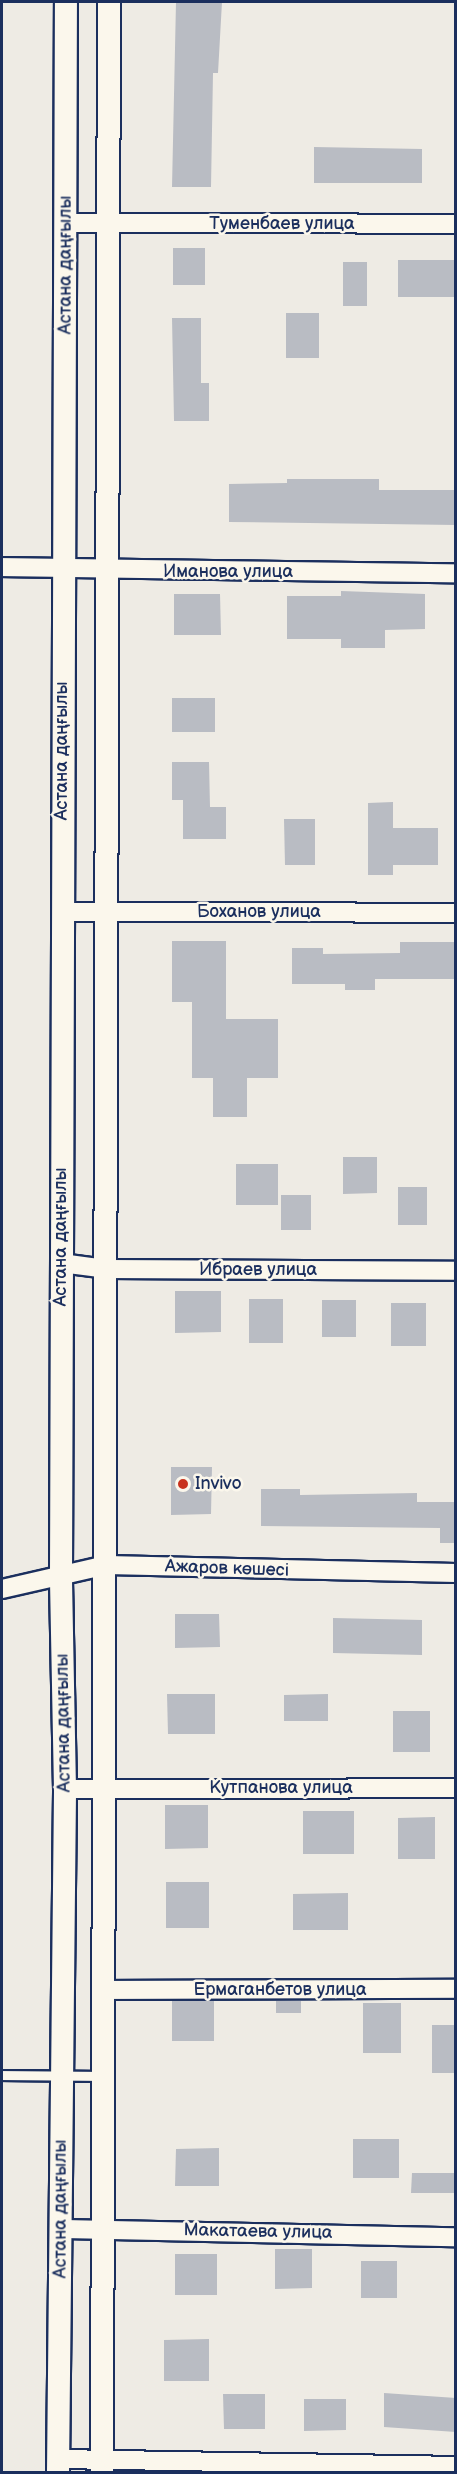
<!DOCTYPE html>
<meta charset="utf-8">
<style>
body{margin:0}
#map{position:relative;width:457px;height:2474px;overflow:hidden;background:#eeebe4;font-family:"Balsamiq Sans",sans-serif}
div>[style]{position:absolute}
.building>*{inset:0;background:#b9bcc3}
.roads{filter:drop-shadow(2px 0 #1b2f5e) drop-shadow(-2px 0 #1b2f5e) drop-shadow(0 2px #1b2f5e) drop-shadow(0 -2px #1b2f5e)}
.service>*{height:9px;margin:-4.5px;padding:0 4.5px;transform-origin:4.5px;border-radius:4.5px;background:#fbf7ec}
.minor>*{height:18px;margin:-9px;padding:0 9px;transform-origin:9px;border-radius:9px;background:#fbf7ec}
.tertiary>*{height:22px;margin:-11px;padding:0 11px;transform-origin:11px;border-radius:11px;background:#fbf7ec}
.dots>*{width:16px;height:16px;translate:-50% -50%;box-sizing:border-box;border:3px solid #fbf7ec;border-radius:50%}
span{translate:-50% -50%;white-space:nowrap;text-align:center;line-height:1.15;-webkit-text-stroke:5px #fbf7ec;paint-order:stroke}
.street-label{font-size:18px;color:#1b2f5e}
.poi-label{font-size:18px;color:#1b2f5e}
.left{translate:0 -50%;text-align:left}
.frame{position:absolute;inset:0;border:3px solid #1b2f5e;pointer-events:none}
</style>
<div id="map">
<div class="building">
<i style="clip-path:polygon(176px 2px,222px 2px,218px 73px,213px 73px,211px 187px,172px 187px)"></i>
<i style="clip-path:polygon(314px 147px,422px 149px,422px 183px,314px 183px)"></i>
<i style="clip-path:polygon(173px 248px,205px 248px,205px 285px,173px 285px)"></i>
<i style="clip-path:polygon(398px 260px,456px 260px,456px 297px,398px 297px)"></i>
<i style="clip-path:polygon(343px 262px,367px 262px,367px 306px,343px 306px)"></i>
<i style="clip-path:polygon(286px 313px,319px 313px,319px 358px,286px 358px)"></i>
<i style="clip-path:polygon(172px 318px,201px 318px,201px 383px,209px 383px,209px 421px,174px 421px)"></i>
<i style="clip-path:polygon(287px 479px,379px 479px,379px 490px,456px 490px,456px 525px,229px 522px,229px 484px,287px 483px)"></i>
<i style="clip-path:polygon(341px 591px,425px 594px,425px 629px,385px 630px,385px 648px,341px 648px,341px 639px,287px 639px,287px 596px,341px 596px)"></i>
<i style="clip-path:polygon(174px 594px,220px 594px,221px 635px,174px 635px)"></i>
<i style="clip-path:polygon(172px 698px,215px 698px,215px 732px,172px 732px)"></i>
<i style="clip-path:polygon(172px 762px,209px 762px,210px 807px,226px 807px,226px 839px,183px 839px,183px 800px,172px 800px)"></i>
<i style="clip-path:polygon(393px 802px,393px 828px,438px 828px,438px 865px,393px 865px,393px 875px,368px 875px,368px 803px)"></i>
<i style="clip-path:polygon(284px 819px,315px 819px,315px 865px,285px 865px)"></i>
<i style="clip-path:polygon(172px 941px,226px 941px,226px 1019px,278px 1019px,278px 1078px,247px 1078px,247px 1117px,213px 1117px,213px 1078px,192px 1078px,192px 1002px,172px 1002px)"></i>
<i style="clip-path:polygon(400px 942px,456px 942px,456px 979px,375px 979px,375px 990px,345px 990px,345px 984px,292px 984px,292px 948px,323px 948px,323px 954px,400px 953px)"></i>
<i style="clip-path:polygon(343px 1157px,377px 1157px,377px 1193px,343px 1194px)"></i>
<i style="clip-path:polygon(236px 1164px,278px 1164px,278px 1205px,236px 1205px)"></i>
<i style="clip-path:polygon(398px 1187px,427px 1187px,427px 1225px,398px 1225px)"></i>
<i style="clip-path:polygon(281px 1195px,311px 1195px,311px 1230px,281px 1230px)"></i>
<i style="clip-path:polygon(175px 1291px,221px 1291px,221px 1332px,175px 1333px)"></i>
<i style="clip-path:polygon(249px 1299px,283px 1299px,283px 1343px,249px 1343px)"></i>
<i style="clip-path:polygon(322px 1300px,356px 1300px,356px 1337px,322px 1337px)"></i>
<i style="clip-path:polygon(391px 1303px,426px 1303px,426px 1346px,391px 1346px)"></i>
<i style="clip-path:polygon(171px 1467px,212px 1467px,211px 1514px,171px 1515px)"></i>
<i style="clip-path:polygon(261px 1489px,300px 1489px,300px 1495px,417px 1493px,417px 1502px,456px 1502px,456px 1543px,440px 1543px,440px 1528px,261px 1526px)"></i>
<i style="clip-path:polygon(175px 1614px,219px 1614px,220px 1647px,175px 1648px)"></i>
<i style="clip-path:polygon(333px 1618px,422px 1620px,422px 1655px,333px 1653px)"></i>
<i style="clip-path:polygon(167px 1694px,215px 1694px,215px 1734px,168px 1734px)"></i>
<i style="clip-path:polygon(328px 1694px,328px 1721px,284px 1721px,284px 1695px)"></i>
<i style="clip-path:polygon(393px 1711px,430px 1711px,430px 1752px,393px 1752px)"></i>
<i style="clip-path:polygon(165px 1805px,208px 1805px,208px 1848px,165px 1849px)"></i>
<i style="clip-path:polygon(303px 1811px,354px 1811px,354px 1854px,303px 1854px)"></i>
<i style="clip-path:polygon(435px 1817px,435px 1859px,398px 1859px,398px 1818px)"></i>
<i style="clip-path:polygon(166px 1882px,209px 1882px,209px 1928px,166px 1928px)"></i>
<i style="clip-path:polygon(348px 1893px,348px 1930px,293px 1930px,293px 1894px)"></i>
<i style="clip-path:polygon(172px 2001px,214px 2001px,214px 2041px,172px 2041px)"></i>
<i style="clip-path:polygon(276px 2001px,301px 2001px,301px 2013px,276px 2013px)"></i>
<i style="clip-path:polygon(363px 2003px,401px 2003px,401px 2053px,363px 2053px)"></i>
<i style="clip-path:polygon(432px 2025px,456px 2025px,456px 2073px,432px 2073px)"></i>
<i style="clip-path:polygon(353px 2139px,399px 2139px,399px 2178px,353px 2178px)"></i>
<i style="clip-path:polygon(219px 2148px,219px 2186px,175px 2186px,176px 2149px)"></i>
<i style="clip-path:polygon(412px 2173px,456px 2173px,456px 2193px,411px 2193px)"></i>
<i style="clip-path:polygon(275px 2249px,312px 2249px,312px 2288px,275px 2289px)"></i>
<i style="clip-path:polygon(175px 2254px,217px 2254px,217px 2295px,175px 2295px)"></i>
<i style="clip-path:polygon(361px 2261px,397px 2261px,397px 2298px,361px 2298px)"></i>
<i style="clip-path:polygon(209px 2339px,209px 2381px,164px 2381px,164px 2340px)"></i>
<i style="clip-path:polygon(384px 2393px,456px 2398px,456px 2432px,384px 2427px)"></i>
<i style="clip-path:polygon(223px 2394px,265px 2394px,265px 2429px,224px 2429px)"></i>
<i style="clip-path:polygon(304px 2399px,346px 2399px,346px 2430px,304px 2431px)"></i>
</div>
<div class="roads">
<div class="service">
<i style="left:2px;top:2075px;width:100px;rotate:0.6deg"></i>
</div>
<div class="minor">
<i style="left:66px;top:223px;width:390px;rotate:0.1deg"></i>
<i style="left:2px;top:567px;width:454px;rotate:0.8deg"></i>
<i style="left:62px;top:912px;width:394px;rotate:0.1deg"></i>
<i style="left:61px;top:1263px;width:45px;rotate:7.6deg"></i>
<i style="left:106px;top:1269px;width:350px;rotate:0.3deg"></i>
<i style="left:2px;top:1589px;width:108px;rotate:-12.9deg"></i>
<i style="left:107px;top:1565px;width:349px;rotate:1.3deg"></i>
<i style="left:65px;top:1789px;width:391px;rotate:-0.1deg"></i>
<i style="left:105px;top:1990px;width:351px;rotate:-0.2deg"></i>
<i style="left:61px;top:2229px;width:395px;rotate:1.2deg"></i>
<i style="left:58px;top:2459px;width:398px;rotate:1deg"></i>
</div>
<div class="tertiary">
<i style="left:58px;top:2472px;width:683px;rotate:-89.41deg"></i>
<i style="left:65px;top:1789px;width:213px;rotate:-91.1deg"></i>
<i style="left:61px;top:1576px;width:1574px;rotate:-89.82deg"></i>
<i style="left:102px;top:2472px;width:2470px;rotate:-89.84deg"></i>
</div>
</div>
<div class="dots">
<i style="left:183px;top:1484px;background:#c8321e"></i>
</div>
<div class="street-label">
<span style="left:282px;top:224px">Туменбаев улица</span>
<span style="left:66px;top:265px;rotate:-90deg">Астана даңғылы</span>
<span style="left:228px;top:572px">Иманова улица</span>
<span style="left:62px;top:751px;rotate:-90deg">Астана даңғылы</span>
<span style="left:259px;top:912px">Боханов улица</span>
<span style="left:61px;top:1237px;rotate:-90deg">Астана даңғылы</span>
<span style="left:258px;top:1270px">Ибраев улица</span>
<span style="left:227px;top:1569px;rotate:2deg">Ажаров көшесі</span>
<span style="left:64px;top:1723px;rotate:-91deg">Астана даңғылы</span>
<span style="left:281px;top:1788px">Кутпанова улица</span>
<span style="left:280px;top:1990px">Ермаганбетов улица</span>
<span style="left:61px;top:2209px;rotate:-90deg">Астана даңғылы</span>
<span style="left:258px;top:2232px;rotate:1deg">Макатаева улица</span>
</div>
<div class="poi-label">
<span class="left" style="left:195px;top:1484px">Invivo</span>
</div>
<div class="frame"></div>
</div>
